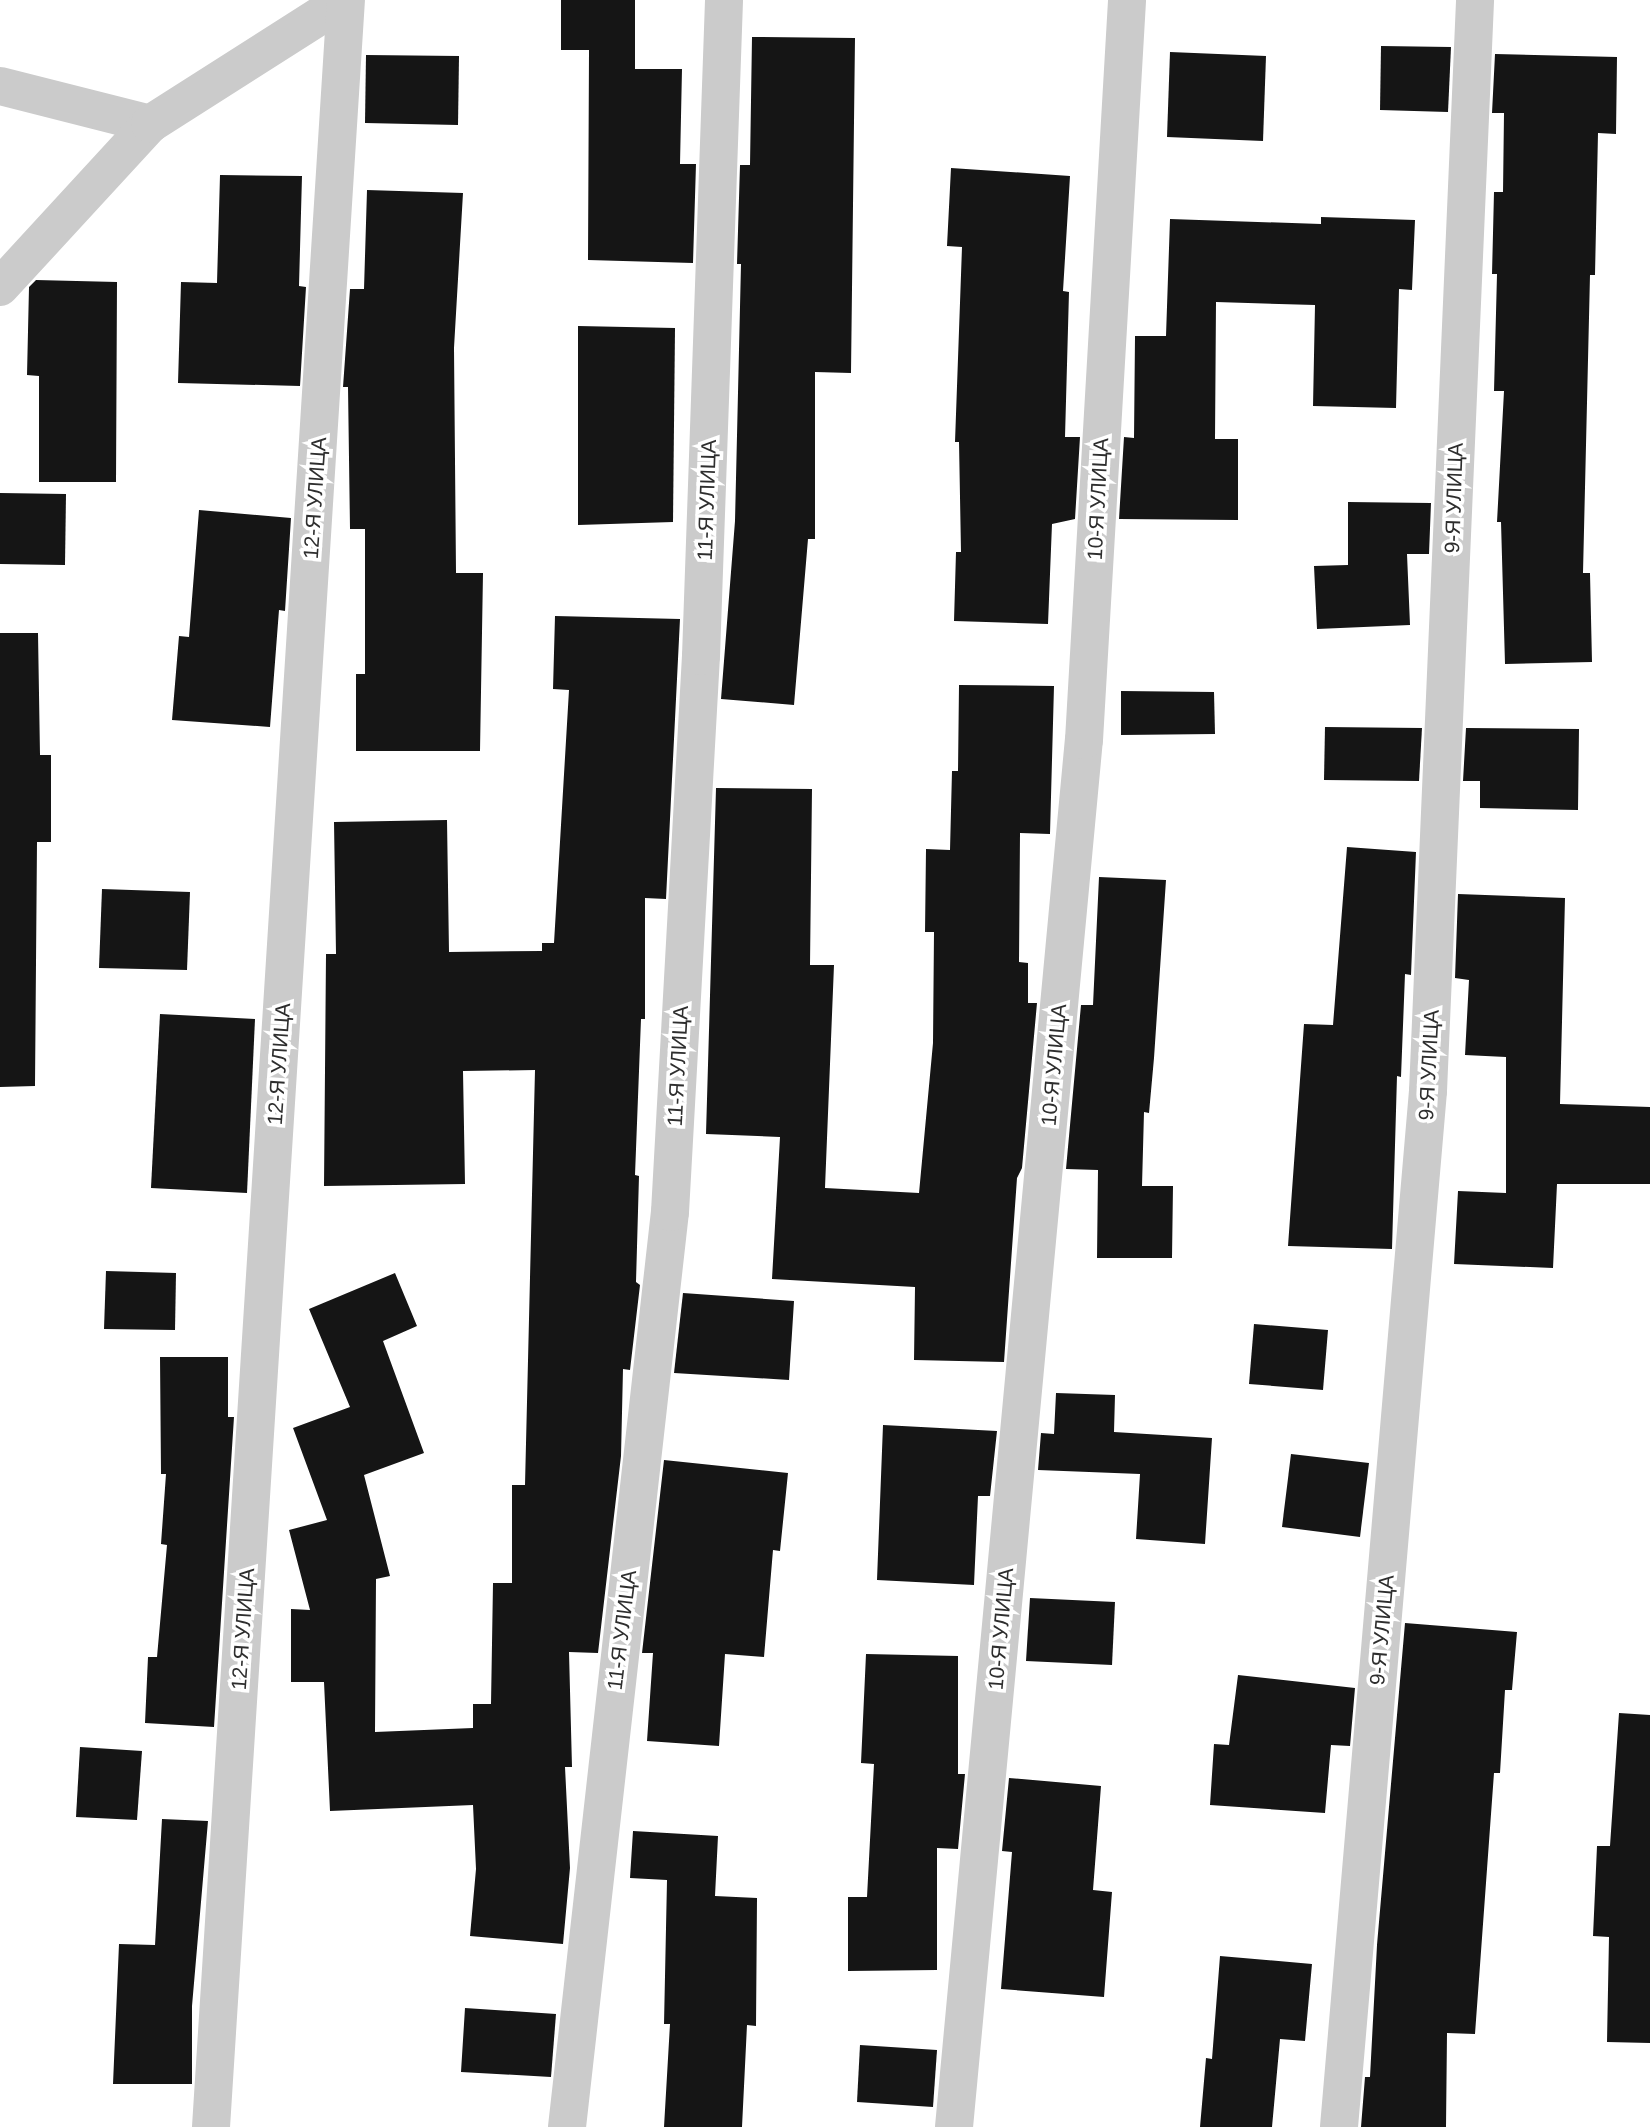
<!DOCTYPE html>
<meta charset="utf-8">
<style>
body{margin:0}
#map{position:relative;width:1650px;height:2127px;overflow:hidden;background:#fff;font-family:Arial,sans-serif}
div>[style]{position:absolute}
.building>*{inset:0;background:#151515}
.street>*{height:38px;margin:-19px;padding:0 19px;transform-origin:19px;border-radius:19px;background:#cbcbcb}
span{translate:-50% -50%;white-space:nowrap;text-align:center;line-height:1.15;-webkit-text-stroke:7px #fff;paint-order:stroke}
.street-label{font-size:21px;color:#2e2e2e}
</style>
<div id="map">
<div class="building">
<i style="clip-path:polygon(561px 0,635px 0,635px 69px,682px 69px,680px 164px,696px 164px,693px 263px,588px 260px,589px 50px,561px 50px)"></i>
<i style="clip-path:polygon(752px 37px,855px 38px,851px 373px,815px 372px,815px 539px,808px 539px,794px 705px,721px 699px,735px 521px,741px 264px,737px 264px,740px 165px,750px 165px)"></i>
<i style="clip-path:polygon(1381px 46px,1451px 47px,1448px 112px,1380px 110px)"></i>
<i style="clip-path:polygon(1170px 52px,1266px 56px,1263px 141px,1167px 137px)"></i>
<i style="clip-path:polygon(1495px 54px,1617px 57px,1616px 134px,1598px 133px,1595px 275px,1590px 275px,1583px 573px,1590px 573px,1592px 662px,1505px 664px,1501px 522px,1497px 522px,1504px 391px,1494px 391px,1497px 274px,1492px 274px,1494px 192px,1503px 192px,1504px 113px,1492px 113px)"></i>
<i style="clip-path:polygon(366px 55px,459px 56px,458px 125px,365px 123px)"></i>
<i style="clip-path:polygon(951px 168px,1070px 176px,1063px 291px,1069px 292px,1065px 437px,1080px 437px,1075px 519px,1052px 524px,1048px 624px,954px 621px,956px 552px,961px 552px,959px 442px,955px 442px,962px 247px,947px 246px)"></i>
<i style="clip-path:polygon(220px 175px,302px 176px,299px 286px,306px 287px,300px 386px,178px 383px,181px 282px,217px 283px)"></i>
<i style="clip-path:polygon(367px 190px,463px 193px,454px 348px,456px 573px,483px 573px,480px 751px,356px 751px,356px 674px,365px 674px,365px 529px,350px 529px,348px 387px,343px 387px,350px 289px,364px 289px)"></i>
<i style="clip-path:polygon(1321px 217px,1415px 220px,1412px 290px,1399px 289px,1396px 408px,1313px 406px,1315px 305px,1216px 302px,1215px 439px,1238px 439px,1238px 520px,1119px 519px,1124px 437px,1134px 438px,1135px 336px,1166px 336px,1170px 219px,1321px 224px)"></i>
<i style="clip-path:polygon(36px 280px,117px 282px,116px 482px,39px 482px,39px 376px,27px 375px,29px 287px)"></i>
<i style="clip-path:polygon(578px 326px,675px 328px,673px 522px,578px 525px)"></i>
<i style="clip-path:polygon(0 493px,66px 494px,65px 565px,0 564px)"></i>
<i style="clip-path:polygon(1348px 502px,1431px 503px,1429px 554px,1407px 554px,1410px 625px,1317px 629px,1314px 566px,1348px 565px)"></i>
<i style="clip-path:polygon(199px 510px,291px 518px,285px 611px,279px 610px,270px 727px,172px 720px,179px 636px,189px 637px)"></i>
<i style="clip-path:polygon(555px 616px,680px 619px,666px 899px,645px 898px,645px 1019px,641px 1019px,635px 1175px,639px 1176px,636px 1282px,640px 1285px,630px 1370px,623px 1369px,621px 1456px,598px 1653px,569px 1652px,572px 1767px,565px 1767px,570px 1868px,563px 1944px,470px 1936px,476px 1869px,473px 1805px,330px 1811px,324px 1682px,291px 1682px,291px 1609px,310px 1610px,289px 1530px,327px 1520px,293px 1428px,350px 1407px,309px 1309px,395px 1273px,417px 1326px,383px 1341px,424px 1453px,364px 1475px,390px 1576px,376px 1579px,375px 1732px,473px 1728px,473px 1704px,491px 1704px,493px 1583px,512px 1583px,512px 1485px,525px 1485px,535px 1070px,463px 1071px,465px 1184px,324px 1186px,326px 954px,336px 954px,334px 822px,447px 820px,449px 952px,542px 951px,542px 943px,554px 943px,569px 690px,553px 689px)"></i>
<i style="clip-path:polygon(0 633px,38px 633px,40px 755px,51px 755px,51px 842px,37px 842px,35px 1086px,0 1087px)"></i>
<i style="clip-path:polygon(959px 685px,1054px 686px,1050px 834px,1020px 833px,1019px 962px,1028px 963px,1028px 1003px,1037px 1003px,1022px 1168px,1017px 1178px,1004px 1362px,914px 1360px,915px 1287px,772px 1279px,780px 1137px,706px 1134px,716px 788px,812px 789px,810px 965px,834px 965px,825px 1188px,919px 1193px,933px 1043px,934px 932px,925px 932px,926px 849px,950px 850px,952px 771px,958px 771px)"></i>
<i style="clip-path:polygon(1121px 691px,1214px 692px,1215px 734px,1121px 735px)"></i>
<i style="clip-path:polygon(1325px 727px,1422px 728px,1419px 781px,1324px 780px)"></i>
<i style="clip-path:polygon(1466px 728px,1579px 729px,1578px 810px,1480px 808px,1480px 781px,1463px 781px)"></i>
<i style="clip-path:polygon(1347px 847px,1416px 852px,1411px 975px,1405px 974px,1401px 1077px,1397px 1076px,1392px 1249px,1288px 1246px,1304px 1024px,1333px 1025px)"></i>
<i style="clip-path:polygon(1099px 877px,1166px 880px,1154px 1058px,1149px 1113px,1144px 1112px,1142px 1186px,1173px 1186px,1172px 1258px,1097px 1258px,1098px 1170px,1066px 1169px,1081px 1005px,1093px 1005px)"></i>
<i style="clip-path:polygon(102px 889px,190px 892px,187px 970px,99px 968px)"></i>
<i style="clip-path:polygon(1458px 894px,1565px 898px,1560px 1104px,1650px 1107px,1650px 1184px,1557px 1184px,1553px 1268px,1454px 1264px,1458px 1191px,1506px 1193px,1506px 1057px,1465px 1055px,1469px 980px,1455px 978px)"></i>
<i style="clip-path:polygon(160px 1014px,255px 1019px,247px 1193px,151px 1188px)"></i>
<i style="clip-path:polygon(106px 1271px,176px 1273px,175px 1330px,104px 1329px)"></i>
<i style="clip-path:polygon(683px 1293px,794px 1301px,789px 1380px,674px 1373px)"></i>
<i style="clip-path:polygon(1254px 1324px,1328px 1330px,1323px 1390px,1249px 1384px)"></i>
<i style="clip-path:polygon(160px 1357px,228px 1357px,228px 1417px,234px 1417px,214px 1727px,145px 1723px,148px 1657px,157px 1657px,167px 1545px,161px 1544px,166px 1474px,161px 1474px)"></i>
<i style="clip-path:polygon(1056px 1393px,1115px 1395px,1114px 1432px,1212px 1438px,1205px 1544px,1136px 1539px,1140px 1474px,1038px 1470px,1041px 1433px,1054px 1434px)"></i>
<i style="clip-path:polygon(883px 1425px,997px 1431px,990px 1496px,978px 1496px,974px 1585px,877px 1580px)"></i>
<i style="clip-path:polygon(1291px 1454px,1369px 1463px,1360px 1537px,1282px 1527px)"></i>
<i style="clip-path:polygon(664px 1460px,788px 1473px,780px 1551px,773px 1550px,764px 1657px,725px 1654px,719px 1746px,647px 1741px,653px 1653px,642px 1653px)"></i>
<i style="clip-path:polygon(1030px 1598px,1115px 1602px,1112px 1665px,1026px 1661px)"></i>
<i style="clip-path:polygon(1405px 1623px,1517px 1632px,1512px 1690px,1505px 1690px,1500px 1773px,1494px 1773px,1475px 2034px,1447px 2033px,1446px 2127px,1361px 2127px,1365px 2077px,1370px 2077px,1377px 1945px)"></i>
<i style="clip-path:polygon(866px 1654px,958px 1656px,958px 1774px,965px 1774px,958px 1849px,937px 1848px,937px 1970px,848px 1971px,848px 1897px,867px 1897px,874px 1764px,861px 1763px)"></i>
<i style="clip-path:polygon(1238px 1675px,1355px 1688px,1350px 1746px,1331px 1745px,1325px 1813px,1210px 1805px,1214px 1744px,1229px 1745px)"></i>
<i style="clip-path:polygon(1619px 1713px,1650px 1715px,1650px 2043px,1607px 2042px,1609px 1937px,1593px 1936px,1597px 1846px,1610px 1846px)"></i>
<i style="clip-path:polygon(80px 1747px,142px 1751px,137px 1820px,76px 1817px)"></i>
<i style="clip-path:polygon(1009px 1778px,1101px 1786px,1093px 1890px,1112px 1892px,1104px 1997px,1001px 1989px,1012px 1852px,1002px 1851px)"></i>
<i style="clip-path:polygon(162px 1819px,208px 1821px,192px 2006px,192px 2084px,113px 2084px,119px 1944px,155px 1945px)"></i>
<i style="clip-path:polygon(633px 1831px,718px 1836px,715px 1896px,757px 1898px,756px 2026px,747px 2025px,742px 2127px,664px 2127px,670px 2024px,664px 2024px,667px 1880px,630px 1878px)"></i>
<i style="clip-path:polygon(1220px 1956px,1312px 1964px,1305px 2041px,1280px 2039px,1272px 2127px,1200px 2127px,1206px 2058px,1212px 2059px)"></i>
<i style="clip-path:polygon(465px 2008px,556px 2014px,551px 2077px,461px 2072px)"></i>
<i style="clip-path:polygon(860px 2045px,937px 2050px,933px 2107px,857px 2102px)"></i>
</div>
<div class="street">
<i style="left:0;top:86px;width:155px;rotate:14.2deg"></i>
<i style="left:0;top:287px;width:222px;rotate:-47.4deg"></i>
<i style="left:150px;top:124px;width:231px;rotate:-32.5deg"></i>
<i style="left:211px;top:2127px;width:2131px;rotate:-86.37deg"></i>
<i style="left:567px;top:2127px;width:921px;rotate:-83.58deg"></i>
<i style="left:670px;top:1212px;width:557px;rotate:-86.81deg"></i>
<i style="left:701px;top:656px;width:656px;rotate:-87.99deg"></i>
<i style="left:954px;top:2127px;width:1393px;rotate:-84.65deg"></i>
<i style="left:1084px;top:740px;width:741px;rotate:-86.67deg"></i>
<i style="left:1339px;top:2127px;width:1040px;rotate:-85.09deg"></i>
<i style="left:1428px;top:1091px;width:1092px;rotate:-87.53deg"></i>
</div>
<div class="street-label">
<span style="left:315px;top:498px;rotate:-86deg">12-Я УЛИЦА</span>
<span style="left:1454px;top:498px;rotate:-88deg">9-Я УЛИЦА</span>
<span style="left:1098px;top:499px;rotate:-87deg">10-Я УЛИЦА</span>
<span style="left:707px;top:500px;rotate:-88deg">11-Я УЛИЦА</span>
<span style="left:279px;top:1064px;rotate:-86deg">12-Я УЛИЦА</span>
<span style="left:1054px;top:1065px;rotate:-85deg">10-Я УЛИЦА</span>
<span style="left:1429px;top:1065px;rotate:-87deg">9-Я УЛИЦА</span>
<span style="left:678px;top:1066px;rotate:-87deg">11-Я УЛИЦА</span>
<span style="left:243px;top:1629px;rotate:-86deg">12-Я УЛИЦА</span>
<span style="left:1001px;top:1629px;rotate:-85deg">10-Я УЛИЦА</span>
<span style="left:622px;top:1630px;rotate:-83deg">11-Я УЛИЦА</span>
<span style="left:1382px;top:1630px;rotate:-85deg">9-Я УЛИЦА</span>
</div>
</div>
